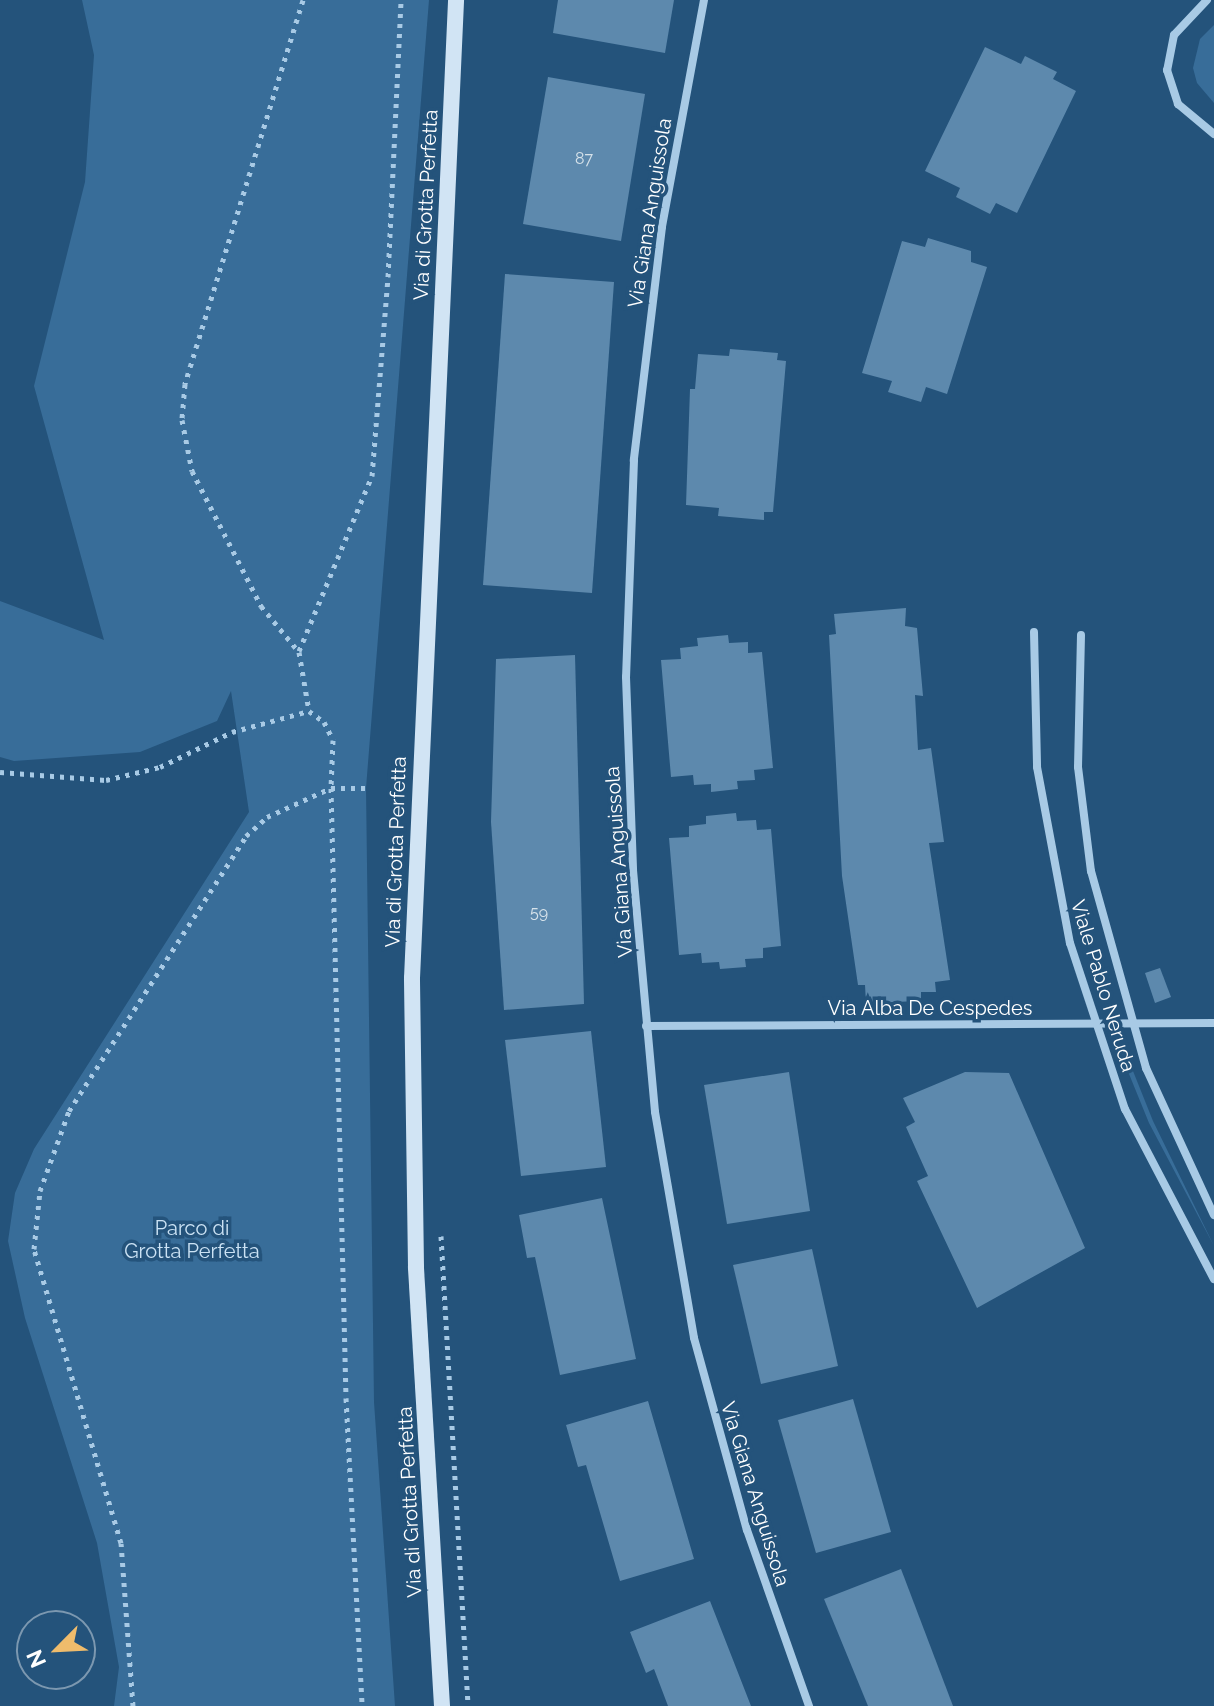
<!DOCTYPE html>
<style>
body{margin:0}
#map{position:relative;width:1214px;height:1706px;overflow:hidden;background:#24537b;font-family:Raleway,sans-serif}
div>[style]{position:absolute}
.green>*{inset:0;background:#386d99}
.building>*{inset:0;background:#5d89ad}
.path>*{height:5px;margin-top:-2.5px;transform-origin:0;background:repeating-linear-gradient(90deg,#a8cae5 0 4px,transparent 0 10px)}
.street>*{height:8px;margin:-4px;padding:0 4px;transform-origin:4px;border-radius:4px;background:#a8cae5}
.secondary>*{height:16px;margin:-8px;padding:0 8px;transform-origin:8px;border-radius:8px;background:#d1e4f4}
span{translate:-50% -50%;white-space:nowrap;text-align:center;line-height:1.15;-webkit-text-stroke:7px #24537b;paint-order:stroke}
.number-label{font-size:16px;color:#d6e2ea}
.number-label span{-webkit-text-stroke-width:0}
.street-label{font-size:20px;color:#fff}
.park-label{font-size:20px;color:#cbe2f4}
.north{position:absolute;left:16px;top:1610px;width:80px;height:80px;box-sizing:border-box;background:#24537b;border:2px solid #7c98b0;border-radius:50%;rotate:246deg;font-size:22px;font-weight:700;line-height:32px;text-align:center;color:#fff}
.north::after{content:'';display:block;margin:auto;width:28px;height:36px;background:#efbc6c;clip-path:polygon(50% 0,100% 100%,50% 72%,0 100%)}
</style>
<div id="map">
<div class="green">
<i style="clip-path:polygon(82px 0,429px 0,366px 788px,374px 1402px,395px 1706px,114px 1706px,119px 1667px,97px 1543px,25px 1318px,8px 1241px,15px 1193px,34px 1149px,249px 812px,231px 691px,217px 721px,140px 752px,14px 761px,0 757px,0 601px,104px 640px,34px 386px,85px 182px,94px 55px)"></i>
<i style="clip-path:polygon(1214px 25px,1214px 103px,1197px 83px,1193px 68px,1200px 39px)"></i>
<i style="clip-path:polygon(1121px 1041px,1153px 1121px,1214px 1246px,1149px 1123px,1116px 1042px)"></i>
</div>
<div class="building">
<i style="clip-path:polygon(558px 0,674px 0,665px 53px,553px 33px)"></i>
<i style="clip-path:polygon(985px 47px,1021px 64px,1025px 56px,1057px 72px,1053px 79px,1076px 91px,1017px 213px,996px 203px,990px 214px,956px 197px,960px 188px,925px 171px)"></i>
<i style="clip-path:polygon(548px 77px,645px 94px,621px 241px,523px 224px)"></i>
<i style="clip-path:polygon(928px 238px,971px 251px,971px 262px,987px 267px,947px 394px,926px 387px,921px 402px,888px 392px,892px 381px,862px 373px,902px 241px,925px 247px)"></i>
<i style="clip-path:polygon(505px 274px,614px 282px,592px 593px,483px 585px)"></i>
<i style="clip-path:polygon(730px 349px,778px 353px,777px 360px,786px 361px,773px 512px,764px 512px,764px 520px,718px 516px,719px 508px,686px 505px,690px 389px,695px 389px,698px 354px,729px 356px)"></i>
<i style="clip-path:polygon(906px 608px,905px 626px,917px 628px,923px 696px,915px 695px,918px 750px,931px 748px,944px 842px,929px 843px,950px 980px,935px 982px,936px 992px,921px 992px,921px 1001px,866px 1003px,865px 985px,858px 985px,842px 876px,829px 635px,836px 634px,834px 614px)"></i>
<i style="clip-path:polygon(728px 635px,729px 643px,748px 642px,748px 653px,762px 652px,773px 768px,754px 770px,755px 780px,737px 781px,738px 789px,711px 792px,711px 784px,694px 785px,693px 775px,671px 777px,661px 660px,681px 659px,680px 648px,698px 646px,697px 638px)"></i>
<i style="clip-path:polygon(575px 655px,584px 1004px,504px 1010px,491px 822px,496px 659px)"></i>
<i style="clip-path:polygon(736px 813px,737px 821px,756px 820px,757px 830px,771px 829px,781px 946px,763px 948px,763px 958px,745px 959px,746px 967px,720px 969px,719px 962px,702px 963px,701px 953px,679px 955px,669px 838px,689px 837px,689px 826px,706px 824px,706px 816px)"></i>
<i style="clip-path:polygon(1160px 968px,1171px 997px,1155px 1003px,1145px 973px)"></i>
<i style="clip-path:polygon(591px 1031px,606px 1167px,521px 1176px,505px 1040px)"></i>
<i style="clip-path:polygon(789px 1072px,810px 1211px,727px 1224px,704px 1085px)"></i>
<i style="clip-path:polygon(965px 1072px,1009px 1073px,1085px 1248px,977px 1308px,917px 1181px,928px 1176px,906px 1127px,915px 1122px,903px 1098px)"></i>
<i style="clip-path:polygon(602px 1198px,636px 1359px,560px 1375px,535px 1257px,527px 1258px,519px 1215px)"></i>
<i style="clip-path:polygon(812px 1249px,838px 1366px,761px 1384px,733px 1265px)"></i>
<i style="clip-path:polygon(853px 1399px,891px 1532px,816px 1553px,778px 1420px)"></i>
<i style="clip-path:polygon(648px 1401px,694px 1559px,620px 1581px,586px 1465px,578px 1467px,566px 1425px)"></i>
<i style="clip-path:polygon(901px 1569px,953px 1706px,868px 1706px,824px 1599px)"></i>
<i style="clip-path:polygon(710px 1601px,751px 1706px,668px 1706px,654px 1669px,646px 1673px,630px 1632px)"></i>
</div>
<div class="path">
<i style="left:303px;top:0;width:402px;rotate:107.1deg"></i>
<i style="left:185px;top:384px;width:36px;rotate:95deg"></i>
<i style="left:182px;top:420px;width:52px;rotate:78.9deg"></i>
<i style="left:192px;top:471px;width:152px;rotate:62.9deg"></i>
<i style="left:261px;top:606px;width:60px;rotate:50.4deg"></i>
<i style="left:299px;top:652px;width:60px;rotate:80.4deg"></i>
<i style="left:299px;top:651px;width:190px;rotate:-67.4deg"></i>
<i style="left:372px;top:476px;width:200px;rotate:-85.4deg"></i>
<i style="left:388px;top:277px;width:277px;rotate:-87.3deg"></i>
<i style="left:0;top:772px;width:106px;rotate:4.3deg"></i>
<i style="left:106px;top:780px;width:56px;rotate:-13.5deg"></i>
<i style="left:160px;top:767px;width:80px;rotate:-25.9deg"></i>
<i style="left:232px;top:732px;width:80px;rotate:-15.3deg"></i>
<i style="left:309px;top:711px;width:19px;rotate:36deg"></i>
<i style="left:324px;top:722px;width:20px;rotate:63deg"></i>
<i style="left:333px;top:740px;width:48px;rotate:92.4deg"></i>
<i style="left:331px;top:788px;width:35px"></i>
<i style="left:441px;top:1236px;width:471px;rotate:86.7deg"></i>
<i style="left:133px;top:1706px;width:163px;rotate:-94.2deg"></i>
<i style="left:121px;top:1543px;width:307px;rotate:-106.5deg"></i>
<i style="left:34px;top:1249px;width:58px;rotate:-84.1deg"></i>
<i style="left:40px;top:1191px;width:85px;rotate:-70.1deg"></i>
<i style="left:69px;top:1111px;width:327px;rotate:-57.2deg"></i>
<i style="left:246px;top:836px;width:28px;rotate:-42deg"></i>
<i style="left:267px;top:817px;width:70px;rotate:-24.4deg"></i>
<i style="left:331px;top:788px;width:610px;rotate:88.59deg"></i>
<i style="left:346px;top:1398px;width:308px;rotate:87deg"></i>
</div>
<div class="street">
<i style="left:704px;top:0;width:231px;rotate:100.5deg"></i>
<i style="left:662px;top:227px;width:235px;rotate:96.9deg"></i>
<i style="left:634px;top:460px;width:217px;rotate:92.1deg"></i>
<i style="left:626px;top:677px;width:193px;rotate:87.9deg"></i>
<i style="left:633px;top:870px;width:243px;rotate:84.8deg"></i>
<i style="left:655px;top:1112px;width:229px;rotate:80.2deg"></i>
<i style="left:694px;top:1338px;width:199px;rotate:74.6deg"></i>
<i style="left:747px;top:1530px;width:187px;rotate:70.6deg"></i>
<i style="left:1207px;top:0;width:48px;rotate:133.3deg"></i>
<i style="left:1174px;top:35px;width:36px;rotate:101deg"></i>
<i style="left:1167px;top:70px;width:36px;rotate:72deg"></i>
<i style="left:1178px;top:104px;width:47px;rotate:39.8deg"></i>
<i style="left:1034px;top:632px;width:135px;rotate:88.7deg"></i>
<i style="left:1037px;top:767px;width:179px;rotate:79.4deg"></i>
<i style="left:1070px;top:943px;width:175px;rotate:71.7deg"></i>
<i style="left:1125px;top:1109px;width:192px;rotate:62.4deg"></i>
<i style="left:1081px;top:635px;width:132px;rotate:91.3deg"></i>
<i style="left:1078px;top:767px;width:105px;rotate:82.9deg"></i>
<i style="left:1091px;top:871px;width:205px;rotate:74.4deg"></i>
<i style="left:1146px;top:1068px;width:162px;rotate:65.2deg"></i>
<i style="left:646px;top:1026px;width:568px;rotate:-0.3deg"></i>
</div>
<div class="secondary">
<i style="left:442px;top:1706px;width:440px;rotate:-93.4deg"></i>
<i style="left:416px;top:1267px;width:289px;rotate:-90.8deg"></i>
<i style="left:412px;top:978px;width:979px;rotate:-87.42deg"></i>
</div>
<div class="number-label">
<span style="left:584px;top:159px">87</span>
<span style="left:539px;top:913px">59</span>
</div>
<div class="street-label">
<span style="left:426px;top:205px;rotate:-87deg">Via di Grotta Perfetta</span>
<span style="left:650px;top:213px;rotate:-81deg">Via Giana Anguissola</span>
<span style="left:396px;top:852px;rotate:-88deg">Via di Grotta Perfetta</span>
<span style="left:619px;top:862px;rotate:-94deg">Via Giana Anguissola</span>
<span style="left:1103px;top:986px;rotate:73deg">Viale Pablo Neruda</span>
<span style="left:930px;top:1008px">Via Alba De Cespedes</span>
<span style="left:755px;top:1494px;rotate:73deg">Via Giana Anguissola</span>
<span style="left:410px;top:1502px;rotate:-93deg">Via di Grotta Perfetta</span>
</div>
<div class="park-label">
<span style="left:192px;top:1240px">Parco di<br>Grotta Perfetta</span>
</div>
<div class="north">N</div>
</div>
